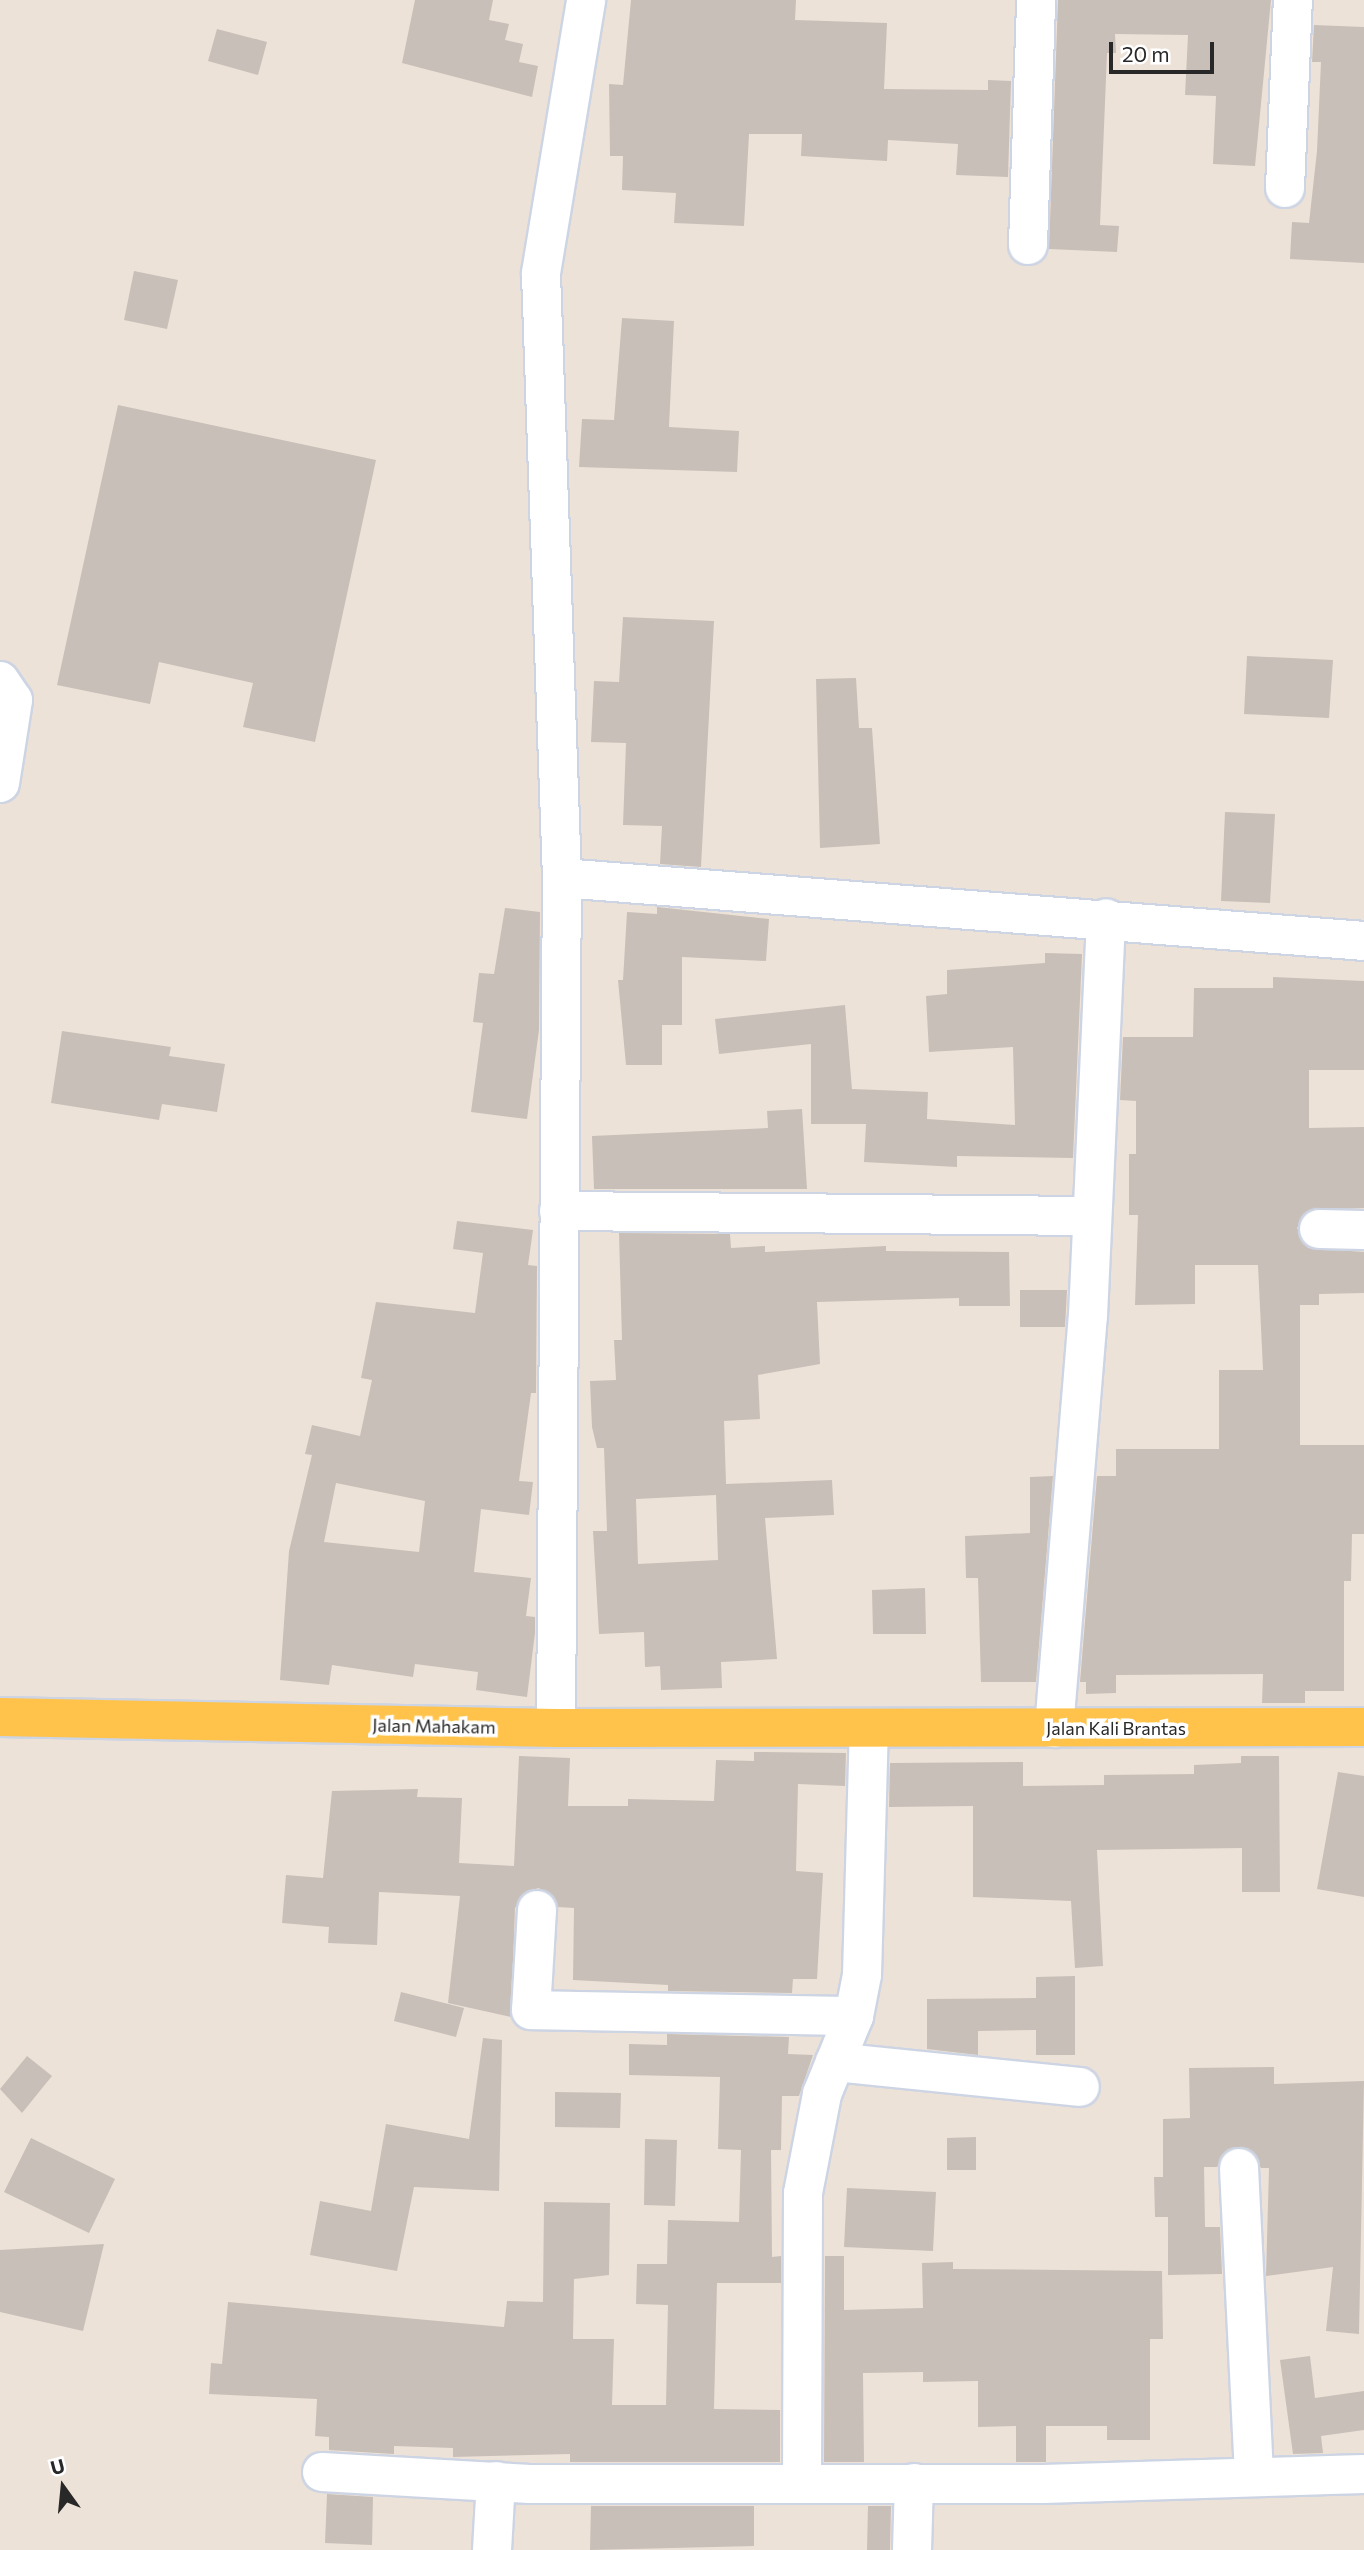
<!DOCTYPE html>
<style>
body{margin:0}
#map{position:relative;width:1364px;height:2550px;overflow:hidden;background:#ede2d8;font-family:Commissioner,sans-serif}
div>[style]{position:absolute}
.building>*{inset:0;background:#c8bfb8}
.roads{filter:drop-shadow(2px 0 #cdd4e3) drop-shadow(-2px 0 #cdd4e3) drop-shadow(0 2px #cdd4e3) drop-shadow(0 -2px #cdd4e3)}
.minor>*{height:38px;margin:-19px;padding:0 19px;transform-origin:19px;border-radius:19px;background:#fff}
.major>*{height:38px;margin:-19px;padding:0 19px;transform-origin:19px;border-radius:19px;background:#ffc34b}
span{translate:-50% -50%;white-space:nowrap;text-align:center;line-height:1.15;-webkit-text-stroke:7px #fff;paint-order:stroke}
.street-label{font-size:18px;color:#282828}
.north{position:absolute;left:28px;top:2452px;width:70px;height:70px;-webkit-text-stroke:5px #fff;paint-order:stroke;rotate:345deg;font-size:19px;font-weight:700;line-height:28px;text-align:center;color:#282828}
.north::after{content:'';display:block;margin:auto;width:24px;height:32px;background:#282828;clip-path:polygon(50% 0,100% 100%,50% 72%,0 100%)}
.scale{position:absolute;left:1109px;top:42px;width:105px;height:32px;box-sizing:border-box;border:4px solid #282828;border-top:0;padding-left:9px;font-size:21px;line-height:24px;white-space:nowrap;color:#282828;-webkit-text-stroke:5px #fff;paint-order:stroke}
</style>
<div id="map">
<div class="building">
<i style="clip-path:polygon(415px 0,493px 0,489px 20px,509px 24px,505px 40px,523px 44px,519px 62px,538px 66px,532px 97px,402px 63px)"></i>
<i style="clip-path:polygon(631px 0,796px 0,795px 20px,887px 23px,884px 89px,988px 90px,988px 80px,1011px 81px,1008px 177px,956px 175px,958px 144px,888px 140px,887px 161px,801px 156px,802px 134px,749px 134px,744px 226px,674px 223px,676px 193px,622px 190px,623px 156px,610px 156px,609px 84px,623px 85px)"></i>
<i style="clip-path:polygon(1058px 0,1271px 0,1255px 166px,1213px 164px,1216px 96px,1185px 95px,1188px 35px,1115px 34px,1116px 53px,1107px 53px,1100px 225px,1119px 226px,1117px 252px,1049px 249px)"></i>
<i style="clip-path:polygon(1314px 25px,1364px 27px,1364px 263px,1290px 259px,1292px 222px,1309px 223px,1317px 151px,1321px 62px,1312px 62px)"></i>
<i style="clip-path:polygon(217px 29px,267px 42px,258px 75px,208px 61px)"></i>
<i style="clip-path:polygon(134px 271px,178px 280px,167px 329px,124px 320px)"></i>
<i style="clip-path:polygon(622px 318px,674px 321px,669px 427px,739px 431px,737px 472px,579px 467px,582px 419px,614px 420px)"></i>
<i style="clip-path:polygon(118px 405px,376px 460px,315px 742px,243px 727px,253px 683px,159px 662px,150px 704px,57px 685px)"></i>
<i style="clip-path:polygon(623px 617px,714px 621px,701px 867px,660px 864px,662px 826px,623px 825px,626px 743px,591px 742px,594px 681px,619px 682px)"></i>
<i style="clip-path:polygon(1247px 656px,1333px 660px,1329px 718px,1244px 714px)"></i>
<i style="clip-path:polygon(856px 678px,859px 728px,872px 728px,880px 844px,820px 848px,816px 679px)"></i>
<i style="clip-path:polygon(1225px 812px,1275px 814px,1270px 903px,1221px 901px)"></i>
<i style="clip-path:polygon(657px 907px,769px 919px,766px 961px,682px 957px,682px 1025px,662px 1025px,662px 1065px,626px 1065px,618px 980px,623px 980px,627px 912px,657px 914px)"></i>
<i style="clip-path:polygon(505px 908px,540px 912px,539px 1030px,527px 1119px,471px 1112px,483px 1023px,473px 1022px,479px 973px,494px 974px)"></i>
<i style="clip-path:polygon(1045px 953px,1082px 954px,1073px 1158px,957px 1156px,957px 1167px,864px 1162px,866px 1124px,811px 1124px,811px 1044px,719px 1054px,715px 1019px,845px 1005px,852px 1089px,928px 1092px,927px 1119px,1015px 1125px,1013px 1047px,929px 1052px,926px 996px,947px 994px,947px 970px,1045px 963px)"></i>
<i style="clip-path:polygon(1273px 977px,1364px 981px,1364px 1070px,1309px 1070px,1309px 1128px,1364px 1127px,1364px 1208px,1309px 1210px,1297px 1228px,1308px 1248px,1364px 1252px,1364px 1293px,1319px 1294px,1319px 1305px,1300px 1305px,1300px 1445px,1364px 1445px,1364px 1534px,1352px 1534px,1351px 1581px,1344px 1581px,1344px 1691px,1305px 1691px,1305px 1703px,1262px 1703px,1263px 1674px,1116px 1675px,1116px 1693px,1086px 1694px,1086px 1682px,1080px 1682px,1097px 1476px,1116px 1476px,1116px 1449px,1219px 1449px,1219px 1370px,1263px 1370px,1258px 1265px,1195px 1265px,1195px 1304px,1135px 1305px,1138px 1215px,1129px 1215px,1129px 1154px,1136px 1154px,1136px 1101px,1120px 1100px,1123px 1037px,1193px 1037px,1194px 988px,1273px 988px)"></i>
<i style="clip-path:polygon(62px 1031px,171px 1047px,169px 1056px,225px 1064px,217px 1112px,162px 1104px,159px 1120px,51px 1103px)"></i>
<i style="clip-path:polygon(802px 1109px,807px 1189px,594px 1189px,592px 1136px,768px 1128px,767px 1111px)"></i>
<i style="clip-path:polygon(evenodd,457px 1221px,533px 1230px,528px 1265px,537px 1266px,536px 1393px,531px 1393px,519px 1481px,533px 1482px,529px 1515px,481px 1509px,474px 1572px,531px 1578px,526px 1616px,535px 1617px,535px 1633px,527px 1697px,476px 1690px,478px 1672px,415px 1664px,413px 1677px,332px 1665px,329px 1685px,280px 1680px,289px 1551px,312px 1455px,305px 1454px,312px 1425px,360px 1436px,372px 1380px,361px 1378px,376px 1302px,475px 1313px,483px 1253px,453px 1249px,457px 1221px,336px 1483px,425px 1501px,419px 1552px,324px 1542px,336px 1483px)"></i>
<i style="clip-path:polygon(evenodd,619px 1233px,730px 1234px,731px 1248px,765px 1246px,765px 1252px,886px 1246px,886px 1251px,1009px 1252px,1010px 1306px,959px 1306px,959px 1298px,817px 1302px,820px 1364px,758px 1375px,760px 1419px,724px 1421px,726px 1484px,832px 1480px,834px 1515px,765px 1518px,777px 1659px,721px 1662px,722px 1688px,661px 1690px,660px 1666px,645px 1667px,644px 1632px,599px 1634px,593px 1531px,607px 1531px,604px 1448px,597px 1448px,592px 1427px,590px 1381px,616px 1380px,614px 1340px,622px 1340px,619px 1233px,716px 1495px,718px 1560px,638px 1564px,636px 1499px,716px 1495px)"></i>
<i style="clip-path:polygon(1020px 1290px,1067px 1290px,1065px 1327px,1020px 1327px)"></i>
<i style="clip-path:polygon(1053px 1476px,1036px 1682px,981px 1682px,978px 1578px,966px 1578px,965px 1536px,1030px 1533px,1030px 1477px)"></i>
<i style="clip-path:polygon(925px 1588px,926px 1634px,873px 1634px,872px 1590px)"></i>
<i style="clip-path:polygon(754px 1752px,846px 1753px,845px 1786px,798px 1784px,796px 1871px,823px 1873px,817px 1979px,793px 1979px,792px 1993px,668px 1991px,668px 1985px,573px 1980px,574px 1908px,558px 1907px,539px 1888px,527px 1891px,515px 1908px,511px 2017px,448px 2003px,460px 1896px,379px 1892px,377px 1945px,328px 1943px,329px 1927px,282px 1923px,286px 1875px,323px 1878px,332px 1791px,418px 1789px,417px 1797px,462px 1798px,459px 1863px,514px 1866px,519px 1756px,570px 1758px,568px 1806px,628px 1806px,628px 1799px,714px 1801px,716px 1760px,754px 1761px)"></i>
<i style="clip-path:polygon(1241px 1756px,1279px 1756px,1280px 1892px,1242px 1892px,1242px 1848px,1097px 1850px,1103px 1966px,1075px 1968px,1071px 1901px,973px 1897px,973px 1806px,889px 1807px,890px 1763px,1023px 1762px,1023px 1786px,1104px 1785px,1104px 1775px,1194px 1774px,1194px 1765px,1241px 1763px)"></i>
<i style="clip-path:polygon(1338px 1772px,1364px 1776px,1364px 1897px,1317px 1889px)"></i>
<i style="clip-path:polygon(1075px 1976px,1075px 2055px,1036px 2055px,1036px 2030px,978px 2031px,978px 2055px,927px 2049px,927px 1999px,1036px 1998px,1036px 1977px)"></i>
<i style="clip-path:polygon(401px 1992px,464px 2008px,456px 2037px,394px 2021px)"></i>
<i style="clip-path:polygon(667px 2034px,789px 2037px,788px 2054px,813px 2055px,799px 2096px,782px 2096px,781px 2150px,771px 2150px,772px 2257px,781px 2256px,781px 2283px,717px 2283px,714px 2409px,780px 2410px,780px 2462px,570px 2462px,570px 2454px,453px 2457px,453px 2448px,394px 2446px,394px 2454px,329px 2450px,329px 2437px,315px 2436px,317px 2399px,209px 2394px,211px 2363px,222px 2364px,228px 2302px,504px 2327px,507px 2301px,543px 2302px,544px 2202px,610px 2203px,609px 2275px,574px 2279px,573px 2339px,614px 2339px,612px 2405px,666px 2405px,668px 2305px,636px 2304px,637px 2264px,667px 2264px,668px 2220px,739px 2222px,741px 2150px,718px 2149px,720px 2077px,629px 2075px,629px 2044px,667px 2045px)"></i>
<i style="clip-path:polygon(483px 2038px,502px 2040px,499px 2191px,414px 2187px,397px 2271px,310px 2255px,320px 2201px,371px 2211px,386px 2124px,469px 2139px)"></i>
<i style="clip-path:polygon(27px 2056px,52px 2076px,22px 2113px,0 2089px)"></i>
<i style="clip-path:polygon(1274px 2067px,1274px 2084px,1364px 2081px,1359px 2334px,1326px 2331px,1333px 2267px,1266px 2276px,1269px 2168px,1261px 2168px,1248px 2148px,1228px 2149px,1217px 2167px,1204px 2167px,1205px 2227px,1220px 2227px,1222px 2274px,1168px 2275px,1168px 2217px,1155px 2217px,1154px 2177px,1163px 2177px,1163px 2119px,1190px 2118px,1189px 2068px)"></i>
<i style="clip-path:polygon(555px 2092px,621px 2093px,620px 2128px,555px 2127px)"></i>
<i style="clip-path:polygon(976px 2137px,976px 2170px,947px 2170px,947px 2138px)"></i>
<i style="clip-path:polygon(31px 2138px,115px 2179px,89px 2233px,4px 2192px)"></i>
<i style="clip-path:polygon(645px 2139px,677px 2140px,675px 2206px,644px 2205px)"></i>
<i style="clip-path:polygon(847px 2188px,936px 2192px,933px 2251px,844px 2247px)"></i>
<i style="clip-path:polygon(104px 2244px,83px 2331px,0 2312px,0 2250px)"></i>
<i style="clip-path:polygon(825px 2256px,844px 2256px,844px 2310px,923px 2308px,922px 2263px,953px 2262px,953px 2269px,1162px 2271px,1163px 2339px,1150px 2339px,1150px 2440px,1107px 2440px,1107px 2426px,1046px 2426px,1046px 2462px,1016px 2462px,1016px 2426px,978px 2427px,978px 2381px,923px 2382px,923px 2372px,863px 2373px,864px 2462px,824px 2462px)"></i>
<i style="clip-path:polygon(1310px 2356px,1315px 2398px,1364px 2391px,1364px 2430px,1321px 2436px,1323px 2453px,1293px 2454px,1280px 2360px)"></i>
<i style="clip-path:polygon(327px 2494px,373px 2497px,372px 2545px,325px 2543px)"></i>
<i style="clip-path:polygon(591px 2506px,754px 2506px,754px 2546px,590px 2550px)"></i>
<i style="clip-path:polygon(868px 2506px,891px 2506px,890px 2550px,867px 2550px)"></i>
</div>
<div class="roads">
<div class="minor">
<i style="left:1285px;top:188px;width:188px;rotate:-87.6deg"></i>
<i style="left:1028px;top:245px;width:245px;rotate:-88.1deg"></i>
<i style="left:0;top:681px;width:23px;rotate:56deg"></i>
<i style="left:13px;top:700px;width:84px;rotate:98.9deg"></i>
<i style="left:562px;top:878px;width:804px;rotate:4.49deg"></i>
<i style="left:559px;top:1211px;width:533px;rotate:0.54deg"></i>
<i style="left:1319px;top:1229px;width:45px;rotate:1.3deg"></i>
<i style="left:556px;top:1728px;width:850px;rotate:-89.6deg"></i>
<i style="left:562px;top:878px;width:605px;rotate:-91.99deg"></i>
<i style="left:541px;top:273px;width:277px;rotate:-80.6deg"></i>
<i style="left:1054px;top:1728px;width:413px;rotate:-85.3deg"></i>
<i style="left:1088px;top:1316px;width:398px;rotate:-87.4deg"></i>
<i style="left:537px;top:1910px;width:100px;rotate:93.4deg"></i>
<i style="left:531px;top:2010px;width:323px;rotate:1.1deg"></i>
<i style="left:835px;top:2062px;width:246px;rotate:5.8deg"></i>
<i style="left:1239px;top:2168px;width:306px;rotate:87.2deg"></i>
<i style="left:322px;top:2472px;width:208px;rotate:3.3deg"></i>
<i style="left:530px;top:2484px;width:513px"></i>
<i style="left:1043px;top:2484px;width:321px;rotate:-1.8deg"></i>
<i style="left:802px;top:2480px;width:287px;rotate:-89.8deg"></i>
<i style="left:803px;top:2193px;width:101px;rotate:-79.1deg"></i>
<i style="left:822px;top:2094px;width:84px;rotate:-67.7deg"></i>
<i style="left:854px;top:2016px;width:42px;rotate:-79deg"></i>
<i style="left:862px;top:1975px;width:246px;rotate:-88.4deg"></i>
<i style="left:492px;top:2550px;width:69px;rotate:-86.7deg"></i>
<i style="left:912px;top:2550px;width:67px;rotate:-88.3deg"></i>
</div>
<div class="major">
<i style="left:0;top:1717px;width:556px;rotate:1.13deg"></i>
<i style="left:556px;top:1728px;width:808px;rotate:-0.07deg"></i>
</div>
</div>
<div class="street-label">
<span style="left:434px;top:1726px;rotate:1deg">Jalan Mahakam</span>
<span style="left:1116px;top:1728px">Jalan Kali Brantas</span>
</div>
<div class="north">U</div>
<div class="scale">20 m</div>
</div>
